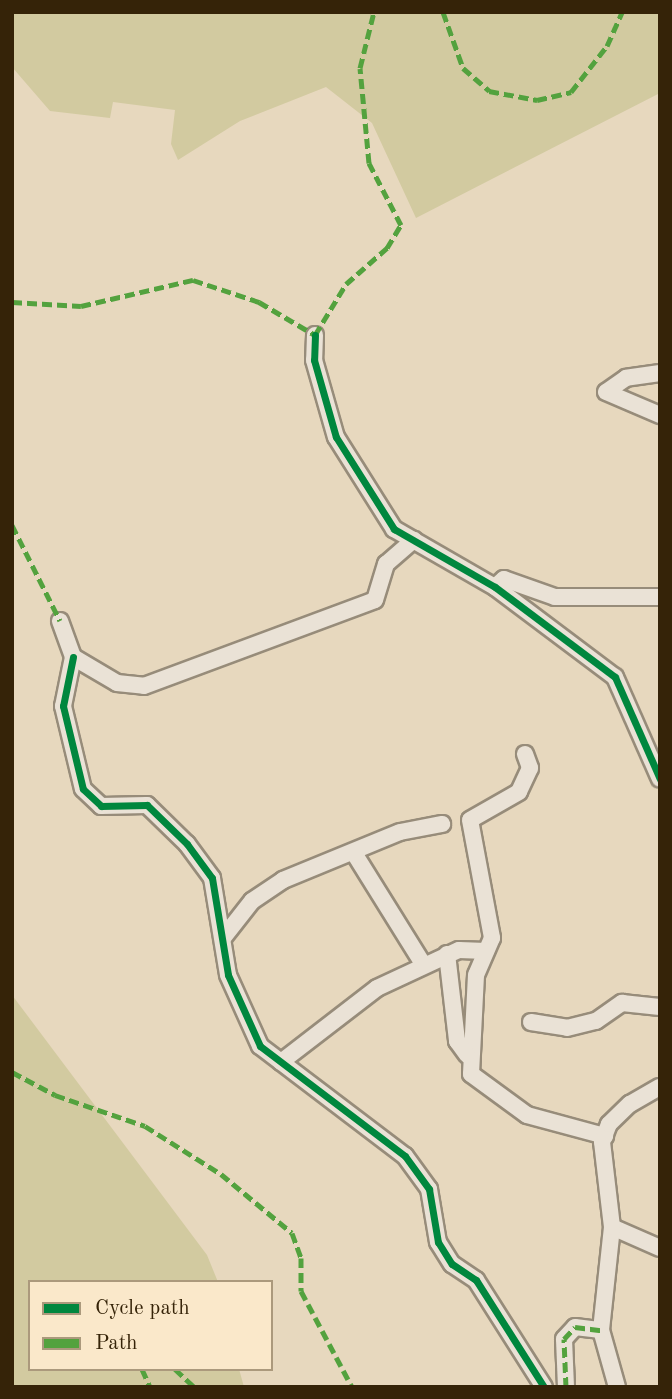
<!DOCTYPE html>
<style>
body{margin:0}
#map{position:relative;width:672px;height:1399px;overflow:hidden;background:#e7d8be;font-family:"Old Standard TT",serif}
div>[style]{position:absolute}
.green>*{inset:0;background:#d2caa0}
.roads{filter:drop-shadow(2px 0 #978c7a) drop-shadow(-2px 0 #978c7a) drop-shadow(0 2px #978c7a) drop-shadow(0 -2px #978c7a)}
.minor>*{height:16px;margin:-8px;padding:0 8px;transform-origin:8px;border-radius:8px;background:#eae2d6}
.quiet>*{height:5px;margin-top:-2.5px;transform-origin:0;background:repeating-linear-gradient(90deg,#53a23e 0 10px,transparent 0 15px)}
.cycleway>*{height:7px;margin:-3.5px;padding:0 3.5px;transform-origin:3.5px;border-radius:3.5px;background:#00873e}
span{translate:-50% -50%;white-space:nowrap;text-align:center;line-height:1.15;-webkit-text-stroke:7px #fae8ca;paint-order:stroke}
.frame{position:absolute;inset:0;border:14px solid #352308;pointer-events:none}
.legend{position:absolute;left:28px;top:1280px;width:245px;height:91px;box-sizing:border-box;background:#fae8ca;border:2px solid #ab997c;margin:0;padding:9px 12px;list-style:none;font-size:21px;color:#352308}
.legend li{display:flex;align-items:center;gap:14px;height:35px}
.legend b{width:35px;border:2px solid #ab997c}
</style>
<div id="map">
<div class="green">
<i style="clip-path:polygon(12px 12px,660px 12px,660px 93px,416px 218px,372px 123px,326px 87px,240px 121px,178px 160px,171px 144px,175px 110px,113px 102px,110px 118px,50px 111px,12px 67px)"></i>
<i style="clip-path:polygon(12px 995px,207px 1255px,218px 1282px,30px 1282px,30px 1369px,239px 1369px,244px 1387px,12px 1387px)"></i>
</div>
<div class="roads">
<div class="minor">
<i style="left:315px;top:335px;width:25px;rotate:92deg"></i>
<i style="left:314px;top:360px;width:80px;rotate:74.1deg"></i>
<i style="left:336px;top:437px;width:109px;rotate:57.8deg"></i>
<i style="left:394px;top:529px;width:116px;rotate:29.9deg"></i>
<i style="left:495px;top:587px;width:150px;rotate:36.9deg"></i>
<i style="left:615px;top:677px;width:111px;rotate:66.2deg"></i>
<i style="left:660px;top:373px;width:34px;rotate:172deg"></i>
<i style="left:626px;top:378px;width:24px;rotate:145deg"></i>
<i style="left:606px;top:392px;width:59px;rotate:23.1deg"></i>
<i style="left:495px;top:587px;width:12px;rotate:-42deg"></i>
<i style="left:504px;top:579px;width:54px;rotate:19.4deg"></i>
<i style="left:555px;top:597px;width:105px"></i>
<i style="left:60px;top:621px;width:38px;rotate:70deg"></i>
<i style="left:73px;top:657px;width:51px;rotate:30.6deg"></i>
<i style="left:117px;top:683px;width:27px;rotate:6deg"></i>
<i style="left:144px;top:686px;width:246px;rotate:-20.4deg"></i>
<i style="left:375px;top:600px;width:38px;rotate:-73deg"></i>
<i style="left:386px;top:564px;width:37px;rotate:-41deg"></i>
<i style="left:73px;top:657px;width:50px;rotate:101.5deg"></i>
<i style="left:63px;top:706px;width:85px;rotate:76.5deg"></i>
<i style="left:83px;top:789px;width:25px;rotate:43deg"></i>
<i style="left:101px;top:806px;width:46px;rotate:-1.2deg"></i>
<i style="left:147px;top:805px;width:56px;rotate:44.3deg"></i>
<i style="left:187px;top:844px;width:42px;rotate:53.7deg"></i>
<i style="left:212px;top:878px;width:98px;rotate:80.6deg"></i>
<i style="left:228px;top:975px;width:78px;rotate:65.7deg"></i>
<i style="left:260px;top:1046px;width:182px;rotate:37.2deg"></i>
<i style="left:405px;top:1156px;width:41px;rotate:54deg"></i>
<i style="left:429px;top:1189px;width:54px;rotate:80.4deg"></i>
<i style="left:438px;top:1242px;width:26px;rotate:58deg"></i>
<i style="left:452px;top:1264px;width:29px;rotate:34deg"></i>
<i style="left:476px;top:1280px;width:127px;rotate:57.6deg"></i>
<i style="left:525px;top:754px;width:15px;rotate:70deg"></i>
<i style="left:530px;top:768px;width:26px;rotate:115deg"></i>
<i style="left:519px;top:792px;width:56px;rotate:150.3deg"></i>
<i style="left:470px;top:820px;width:120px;rotate:79.4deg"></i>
<i style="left:492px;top:938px;width:40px;rotate:113.4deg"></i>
<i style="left:476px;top:975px;width:99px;rotate:92.9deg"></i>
<i style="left:471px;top:1074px;width:69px;rotate:36.2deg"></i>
<i style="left:527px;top:1115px;width:81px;rotate:15.1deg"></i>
<i style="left:354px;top:853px;width:131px;rotate:58.1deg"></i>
<i style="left:223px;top:938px;width:47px;rotate:-51.9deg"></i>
<i style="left:252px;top:901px;width:37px;rotate:-34deg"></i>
<i style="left:283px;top:880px;width:126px;rotate:-22.3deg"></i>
<i style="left:400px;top:832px;width:43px;rotate:-10.8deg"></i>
<i style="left:447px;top:954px;width:88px;rotate:83.4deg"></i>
<i style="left:457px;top:1041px;width:17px;rotate:54deg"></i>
<i style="left:531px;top:1022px;width:36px;rotate:9deg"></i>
<i style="left:567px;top:1028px;width:30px;rotate:-14deg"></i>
<i style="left:596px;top:1021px;width:32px;rotate:-35deg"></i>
<i style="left:622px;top:1003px;width:38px;rotate:6deg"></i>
<i style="left:281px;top:1062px;width:121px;rotate:-37.6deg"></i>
<i style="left:377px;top:988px;width:90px;rotate:-24.9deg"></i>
<i style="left:459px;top:950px;width:27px;rotate:2deg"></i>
<i style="left:612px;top:1227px;width:52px;rotate:23.6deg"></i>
<i style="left:566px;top:1387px;width:48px;rotate:-92.4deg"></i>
<i style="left:564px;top:1339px;width:16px;rotate:-47deg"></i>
<i style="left:575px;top:1327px;width:26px;rotate:7deg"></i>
<i style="left:617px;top:1387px;width:59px;rotate:-105.7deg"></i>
<i style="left:601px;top:1330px;width:104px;rotate:-83.9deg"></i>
<i style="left:612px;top:1227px;width:86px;rotate:-96.7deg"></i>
<i style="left:602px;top:1142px;width:19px;rotate:-69deg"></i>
<i style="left:609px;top:1124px;width:29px;rotate:-44deg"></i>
<i style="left:630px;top:1104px;width:34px;rotate:-30deg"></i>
</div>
</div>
<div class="quiet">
<i style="left:443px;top:12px;width:59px;rotate:70.3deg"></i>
<i style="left:463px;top:68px;width:35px;rotate:41deg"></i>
<i style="left:489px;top:91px;width:49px;rotate:10.6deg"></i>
<i style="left:537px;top:100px;width:35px;rotate:-13deg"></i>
<i style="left:571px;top:92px;width:58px;rotate:-52deg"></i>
<i style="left:607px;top:46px;width:37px;rotate:-66deg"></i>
<i style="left:12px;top:302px;width:69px;rotate:3.3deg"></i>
<i style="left:81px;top:306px;width:115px;rotate:-13.1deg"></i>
<i style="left:193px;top:280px;width:70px;rotate:18.4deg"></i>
<i style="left:259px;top:302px;width:65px;rotate:30.5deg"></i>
<i style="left:315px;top:335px;width:60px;rotate:-58.7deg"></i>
<i style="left:346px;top:284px;width:55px;rotate:-41.3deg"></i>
<i style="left:387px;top:248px;width:27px;rotate:-59deg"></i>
<i style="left:401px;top:225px;width:70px;rotate:-117.3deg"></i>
<i style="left:369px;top:163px;width:95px;rotate:-95.4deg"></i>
<i style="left:360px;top:68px;width:58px;rotate:-76deg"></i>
<i style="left:12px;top:525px;width:107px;rotate:63.4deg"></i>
<i style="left:12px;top:1072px;width:49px;rotate:28.1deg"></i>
<i style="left:55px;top:1095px;width:95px;rotate:19deg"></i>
<i style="left:145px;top:1126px;width:90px;rotate:32.3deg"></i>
<i style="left:221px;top:1174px;width:92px;rotate:39.7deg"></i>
<i style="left:292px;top:1233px;width:27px;rotate:70deg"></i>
<i style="left:301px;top:1258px;width:33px;rotate:90deg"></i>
<i style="left:301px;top:1291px;width:109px;rotate:62deg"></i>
<i style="left:142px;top:1369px;width:20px;rotate:66deg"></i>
<i style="left:175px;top:1369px;width:26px;rotate:43deg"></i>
<i style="left:566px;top:1387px;width:48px;rotate:-92.4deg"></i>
<i style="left:564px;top:1339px;width:16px;rotate:-47deg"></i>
<i style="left:575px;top:1327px;width:26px;rotate:7deg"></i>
</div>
<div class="cycleway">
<i style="left:315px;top:335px;width:25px;rotate:92deg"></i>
<i style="left:314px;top:360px;width:80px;rotate:74.1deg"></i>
<i style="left:336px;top:437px;width:109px;rotate:57.8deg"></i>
<i style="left:394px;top:529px;width:116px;rotate:29.9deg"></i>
<i style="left:495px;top:587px;width:150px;rotate:36.9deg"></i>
<i style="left:615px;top:677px;width:111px;rotate:66.2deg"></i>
<i style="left:73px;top:657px;width:50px;rotate:101.5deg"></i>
<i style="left:63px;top:706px;width:85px;rotate:76.5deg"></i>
<i style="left:83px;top:789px;width:25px;rotate:43deg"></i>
<i style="left:101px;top:806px;width:46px;rotate:-1.2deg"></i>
<i style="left:147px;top:805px;width:56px;rotate:44.3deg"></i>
<i style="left:187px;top:844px;width:42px;rotate:53.7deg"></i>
<i style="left:212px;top:878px;width:98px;rotate:80.6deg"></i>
<i style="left:228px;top:975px;width:78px;rotate:65.7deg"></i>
<i style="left:260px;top:1046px;width:182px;rotate:37.2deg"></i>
<i style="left:405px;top:1156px;width:41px;rotate:54deg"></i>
<i style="left:429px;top:1189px;width:54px;rotate:80.4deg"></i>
<i style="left:438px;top:1242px;width:26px;rotate:58deg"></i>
<i style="left:452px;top:1264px;width:29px;rotate:34deg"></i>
<i style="left:476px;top:1280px;width:127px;rotate:57.6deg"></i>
</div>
<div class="frame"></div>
<ul class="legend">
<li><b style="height:9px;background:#00873e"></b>Cycle path</li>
<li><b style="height:9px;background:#53a23e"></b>Path</li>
</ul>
</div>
